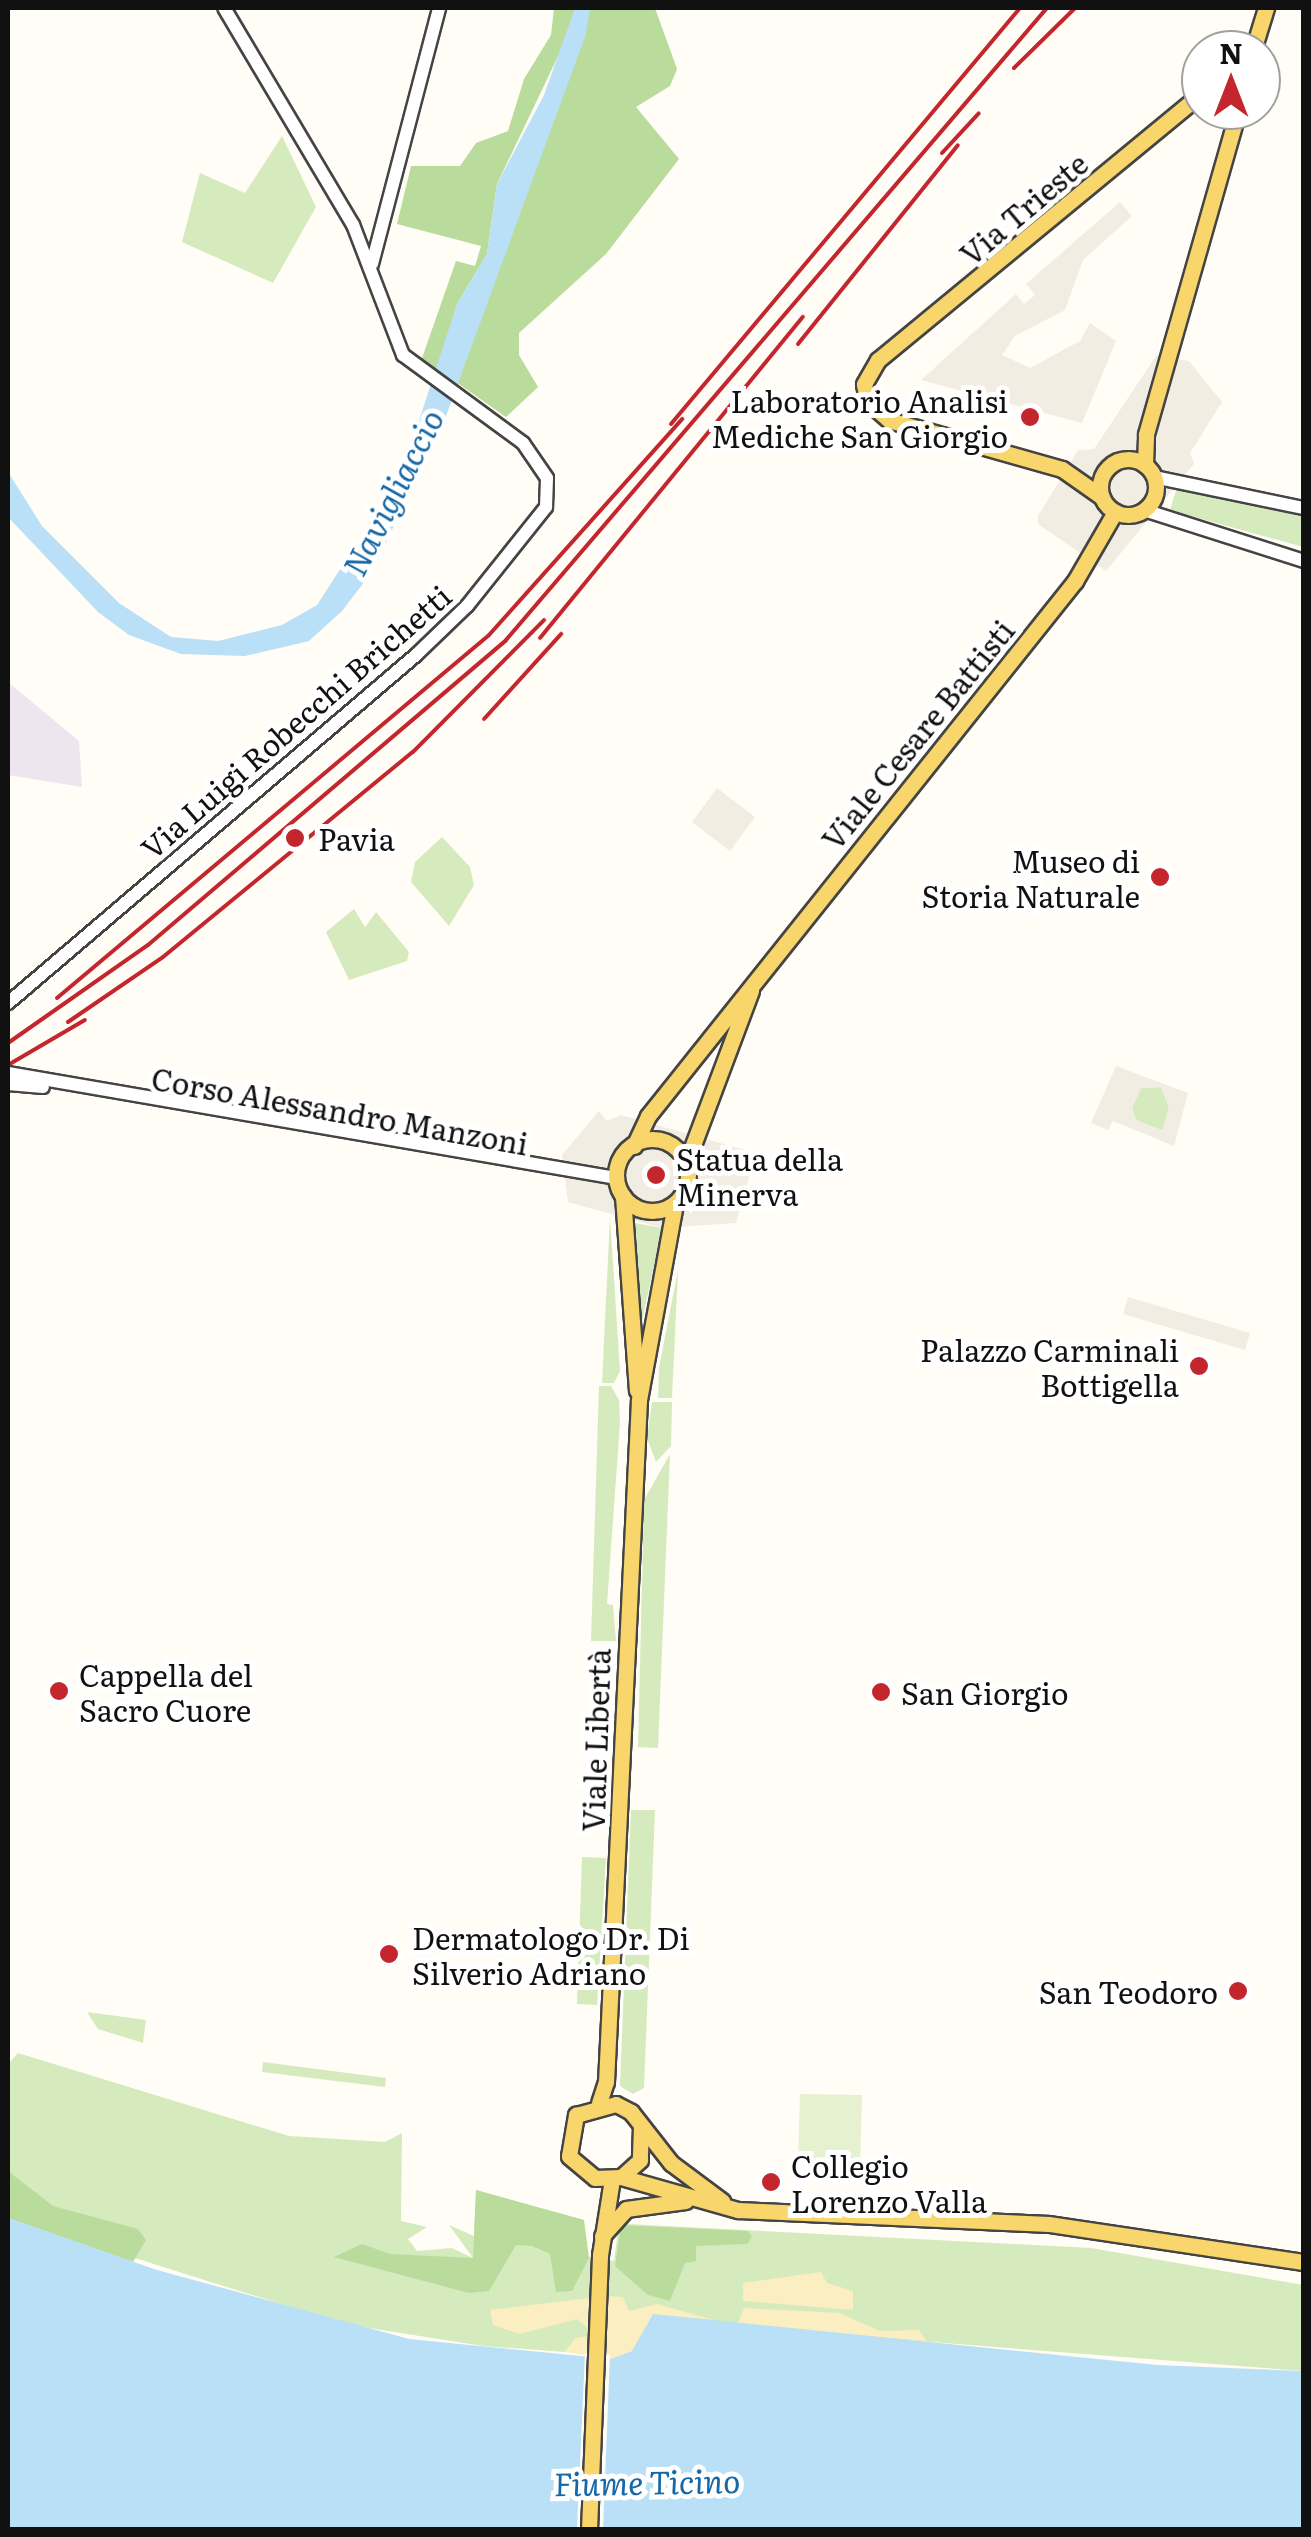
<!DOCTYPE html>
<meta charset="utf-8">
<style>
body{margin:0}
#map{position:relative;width:1311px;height:2537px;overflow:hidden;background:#fffdf5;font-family:Literata,serif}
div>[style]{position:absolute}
.industrial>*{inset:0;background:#eee6ef}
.green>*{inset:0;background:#d5ebbd}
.forest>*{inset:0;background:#b9dc9c}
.sand>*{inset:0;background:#fbeec1}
.pitch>*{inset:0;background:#e6f2cf}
.plaza>*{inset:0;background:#f1ede2}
.water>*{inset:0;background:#b9e0f7}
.pier>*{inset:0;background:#fffdf5}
.roads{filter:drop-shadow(2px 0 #444) drop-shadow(-2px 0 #444) drop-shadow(0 2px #444) drop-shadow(0 -2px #444)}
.minor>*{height:12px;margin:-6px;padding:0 6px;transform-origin:6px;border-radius:6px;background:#fff}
.major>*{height:15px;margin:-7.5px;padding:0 7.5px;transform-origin:7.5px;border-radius:7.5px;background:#f9d66b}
.major>.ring{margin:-7.5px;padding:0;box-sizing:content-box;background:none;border:15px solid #f9d66b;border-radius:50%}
.rail>*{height:4px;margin:-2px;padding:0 2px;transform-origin:2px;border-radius:2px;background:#c4262e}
.dots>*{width:28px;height:28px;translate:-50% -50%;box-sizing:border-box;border:5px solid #fff;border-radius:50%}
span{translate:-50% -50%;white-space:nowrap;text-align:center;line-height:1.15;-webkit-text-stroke:10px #fff;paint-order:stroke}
.street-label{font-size:30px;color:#111}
.poi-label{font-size:30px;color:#111}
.right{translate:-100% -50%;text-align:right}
.left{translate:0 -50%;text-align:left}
.water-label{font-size:32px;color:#1768a6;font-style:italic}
.frame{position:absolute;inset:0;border:10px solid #111;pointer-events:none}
.north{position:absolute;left:1181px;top:30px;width:100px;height:100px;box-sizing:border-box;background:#fff;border:2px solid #a0a0a0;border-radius:50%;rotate:0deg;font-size:28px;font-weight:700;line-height:40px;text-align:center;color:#111}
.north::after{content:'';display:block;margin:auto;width:35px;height:45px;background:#c4262e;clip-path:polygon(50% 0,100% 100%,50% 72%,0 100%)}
</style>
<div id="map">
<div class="industrial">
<i style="clip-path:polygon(8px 682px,79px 741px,82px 787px,8px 775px)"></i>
</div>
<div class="green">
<i style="clip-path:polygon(282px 136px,316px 207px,273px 283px,182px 242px,200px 173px,245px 193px)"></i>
<i style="clip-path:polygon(1178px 484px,1303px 517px,1303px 547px,1170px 510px)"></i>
<i style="clip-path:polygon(442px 837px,470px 867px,474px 885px,449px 926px,411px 882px,415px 862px)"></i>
<i style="clip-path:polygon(354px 909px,365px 927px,376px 912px,409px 952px,407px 961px,349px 980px,326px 932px)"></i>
<i style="clip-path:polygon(1161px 1087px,1169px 1107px,1163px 1131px,1136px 1120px,1132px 1108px,1141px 1088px)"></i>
<i style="clip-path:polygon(610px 1217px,620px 1371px,614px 1383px,602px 1383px)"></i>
<i style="clip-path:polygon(635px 1223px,662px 1228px,641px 1326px,635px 1275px)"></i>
<i style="clip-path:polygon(678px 1270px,672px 1398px,658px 1398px,659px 1368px)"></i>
<i style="clip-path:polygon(599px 1386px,611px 1386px,619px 1400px,620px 1423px,607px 1604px,613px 1605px,616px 1641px,591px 1641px)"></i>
<i style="clip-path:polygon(652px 1402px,672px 1402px,671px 1446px,656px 1462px,647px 1438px)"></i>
<i style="clip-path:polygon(670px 1454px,658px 1748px,638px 1747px,644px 1500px)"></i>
<i style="clip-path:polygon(631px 1810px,655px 1810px,644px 2088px,633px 2094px,620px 2086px)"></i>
<i style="clip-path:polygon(582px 1857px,606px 1858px,597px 2005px,577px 2004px)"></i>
<i style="clip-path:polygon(87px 2012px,146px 2020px,143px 2043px,98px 2029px)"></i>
<i style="clip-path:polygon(18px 2053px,289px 2136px,385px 2142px,402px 2133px,401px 2221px,427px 2227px,408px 2239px,417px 2251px,452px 2248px,473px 2258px,449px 2225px,474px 2236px,476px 2190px,584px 2220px,585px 2256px,614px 2261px,618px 2231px,627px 2224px,1091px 2248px,1303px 2285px,1303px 2371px,661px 2321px,632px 2351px,576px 2338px,565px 2352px,483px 2346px,344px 2324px,8px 2218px,8px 2064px)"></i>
<i style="clip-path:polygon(263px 2062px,386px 2078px,385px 2087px,262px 2072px)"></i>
</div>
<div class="forest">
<i style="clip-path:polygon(554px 8px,575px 8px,572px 27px,497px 184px,487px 254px,457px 304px,437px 371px,421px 361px,456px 261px,475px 266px,481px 246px,397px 224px,411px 166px,460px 166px,476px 143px,508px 131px,524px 79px,551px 35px)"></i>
<i style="clip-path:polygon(590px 8px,655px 8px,677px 69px,670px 86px,636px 107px,679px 159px,606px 254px,519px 333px,519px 355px,538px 387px,506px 417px,456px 382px)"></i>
<i style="clip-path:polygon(8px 2171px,53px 2206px,138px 2229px,146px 2240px,133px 2262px,8px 2218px)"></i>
<i style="clip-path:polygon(476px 2190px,584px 2220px,589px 2258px,572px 2291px,556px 2292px,550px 2254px,532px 2246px,516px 2245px,489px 2291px,469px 2293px,334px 2257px,362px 2244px,390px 2254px,473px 2258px)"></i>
<i style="clip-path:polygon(621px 2225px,748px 2231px,752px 2237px,747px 2244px,696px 2246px,696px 2261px,685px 2263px,670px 2301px,648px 2295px,615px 2266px)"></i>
</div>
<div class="sand">
<i style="clip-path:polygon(821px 2272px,827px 2283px,853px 2291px,853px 2310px,743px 2301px,743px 2283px)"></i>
<i style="clip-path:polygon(607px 2296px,623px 2297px,629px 2311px,657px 2304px,714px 2320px,653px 2315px,632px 2351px,611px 2359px,565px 2352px,576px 2338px,597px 2335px,577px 2319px,520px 2334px,493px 2325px,490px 2310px)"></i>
<i style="clip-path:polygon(744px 2308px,839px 2313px,880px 2331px,919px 2330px,926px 2341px,737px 2325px)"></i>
</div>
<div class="pitch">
<i style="clip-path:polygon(800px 2094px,862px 2095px,860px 2165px,798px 2163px)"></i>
</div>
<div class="plaza">
<i style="clip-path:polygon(1120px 202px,1132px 216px,1083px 260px,1065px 310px,1015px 336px,1002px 355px,1030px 368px,1080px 341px,1090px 323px,1116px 341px,1082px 423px,921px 380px,1016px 294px,1024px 304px,1035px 295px,1026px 284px)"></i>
<i style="clip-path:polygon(1156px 356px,1189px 361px,1222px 402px,1190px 453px,1194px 464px,1106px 571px,1038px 524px,1038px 516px,1078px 450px,1094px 449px)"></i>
<i style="clip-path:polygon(717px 788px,755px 817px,730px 851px,692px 822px)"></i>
<i style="clip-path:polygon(evenodd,1116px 1066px,1188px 1093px,1174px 1146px,1113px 1121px,1108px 1130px,1091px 1123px,1116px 1066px,1161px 1087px,1169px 1107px,1162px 1131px,1136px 1120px,1132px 1108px,1141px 1088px,1161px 1087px)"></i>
<i style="clip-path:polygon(599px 1111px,607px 1121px,621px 1115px,756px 1153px,736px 1223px,662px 1228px,568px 1202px,562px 1155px)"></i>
<i style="clip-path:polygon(1128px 1297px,1250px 1333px,1245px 1350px,1123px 1314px)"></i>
</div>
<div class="water">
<i style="clip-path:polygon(575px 8px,590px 8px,586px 34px,446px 416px,372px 572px,342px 611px,309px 641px,245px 656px,181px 654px,129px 635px,98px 612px,8px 517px,8px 472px,42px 526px,119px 603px,171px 637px,218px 641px,282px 625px,317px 605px,402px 473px,457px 304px,487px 254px,497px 184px,544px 95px)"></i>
<i style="clip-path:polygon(8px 2218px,157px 2270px,409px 2339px,611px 2359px,632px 2351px,653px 2314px,1157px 2365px,1303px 2371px,1303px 2529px,8px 2529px)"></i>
</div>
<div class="pier">
<i style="clip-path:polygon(585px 2353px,610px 2354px,603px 2530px,577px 2529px)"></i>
</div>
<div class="roads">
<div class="minor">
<i style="left:372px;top:264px;width:265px;rotate:-75.3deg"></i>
<i style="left:1154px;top:477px;width:153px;rotate:11.7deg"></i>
<i style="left:1144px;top:510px;width:168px;rotate:17.7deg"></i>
<i style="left:8px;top:1003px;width:536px;rotate:-40.46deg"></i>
<i style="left:416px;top:655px;width:71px;rotate:-43.9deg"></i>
<i style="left:467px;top:606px;width:127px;rotate:-51.4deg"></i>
<i style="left:546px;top:507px;width:29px;rotate:-88deg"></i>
<i style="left:547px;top:478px;width:42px;rotate:-124.4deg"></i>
<i style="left:523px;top:443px;width:149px;rotate:-143.7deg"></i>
<i style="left:403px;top:355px;width:139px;rotate:-111deg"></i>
<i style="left:353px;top:225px;width:252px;rotate:-120.7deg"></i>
<i style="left:8px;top:1073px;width:612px;rotate:9.79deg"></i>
<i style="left:8px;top:1084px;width:35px;rotate:5deg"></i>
</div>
<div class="major">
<i style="left:1253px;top:50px;width:44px;rotate:-72.8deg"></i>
<i class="ring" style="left:1100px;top:459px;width:41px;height:41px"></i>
<i style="left:1145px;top:465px;width:31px;rotate:-88deg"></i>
<i style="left:1146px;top:434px;width:337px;rotate:-74.1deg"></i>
<i style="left:1102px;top:497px;width:49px;rotate:-145deg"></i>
<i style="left:1062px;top:469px;width:180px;rotate:-164.2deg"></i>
<i style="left:889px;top:420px;width:28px;rotate:-139deg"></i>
<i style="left:868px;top:402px;width:18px;rotate:-103deg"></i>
<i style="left:864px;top:384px;width:28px;rotate:-60deg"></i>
<i style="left:878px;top:360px;width:418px;rotate:-39.5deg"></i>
<i class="ring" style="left:616px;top:1139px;width:57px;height:57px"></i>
<i style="left:634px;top:1146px;width:33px;rotate:-65deg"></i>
<i style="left:648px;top:1116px;width:685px;rotate:-51.41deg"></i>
<i style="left:1075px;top:581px;width:80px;rotate:-59.9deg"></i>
<i style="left:687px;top:1161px;width:182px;rotate:-69.4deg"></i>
<i style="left:623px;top:1196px;width:195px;rotate:85.9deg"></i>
<i style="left:599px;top:2103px;width:22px;rotate:-72deg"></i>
<i style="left:606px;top:2082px;width:683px;rotate:-87.23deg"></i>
<i style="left:639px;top:1400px;width:199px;rotate:-79.6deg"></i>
<i style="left:641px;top:2126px;width:34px;rotate:92deg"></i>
<i style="left:640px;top:2160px;width:25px;rotate:138deg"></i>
<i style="left:621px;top:2177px;width:26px;rotate:178deg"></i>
<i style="left:595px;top:2178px;width:34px;rotate:-140deg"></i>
<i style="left:569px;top:2156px;width:42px;rotate:-80.3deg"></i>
<i style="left:576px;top:2115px;width:41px;rotate:-15.4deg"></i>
<i style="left:616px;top:2104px;width:17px;rotate:28deg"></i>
<i style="left:631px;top:2112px;width:65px;rotate:51.9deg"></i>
<i style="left:671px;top:2163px;width:64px;rotate:36.7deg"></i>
<i style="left:621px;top:2177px;width:122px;rotate:15.8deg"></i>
<i style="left:738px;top:2210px;width:311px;rotate:2.6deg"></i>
<i style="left:1049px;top:2224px;width:258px;rotate:8.5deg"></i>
<i style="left:602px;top:2236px;width:36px;rotate:-48deg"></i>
<i style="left:626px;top:2209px;width:60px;rotate:-7.7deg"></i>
<i style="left:589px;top:2530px;width:275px;rotate:-87.7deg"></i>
<i style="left:600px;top:2255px;width:77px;rotate:-81deg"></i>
</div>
</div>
<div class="rail">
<i style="left:1014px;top:68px;width:86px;rotate:-44.5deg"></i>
<i style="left:942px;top:153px;width:54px;rotate:-47.2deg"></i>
<i style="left:798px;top:344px;width:255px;rotate:-51.2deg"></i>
<i style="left:671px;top:424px;width:543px;rotate:-50.01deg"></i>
<i style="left:540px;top:638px;width:415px;rotate:-50.7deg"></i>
<i style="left:484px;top:719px;width:115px;rotate:-47.8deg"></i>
<i style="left:57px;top:998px;width:564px;rotate:-40.04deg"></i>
<i style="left:489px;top:635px;width:290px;rotate:-48.2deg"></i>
<i style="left:68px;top:1022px;width:115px;rotate:-34.4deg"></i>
<i style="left:163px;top:957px;width:323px;rotate:-39.4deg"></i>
<i style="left:413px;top:752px;width:186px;rotate:-45.2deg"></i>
<i style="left:8px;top:1043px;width:171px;rotate:-35deg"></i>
<i style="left:148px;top:945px;width:470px;rotate:-40.4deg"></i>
<i style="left:506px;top:640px;width:832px;rotate:-49.44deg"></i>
<i style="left:8px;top:1065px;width:89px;rotate:-30.3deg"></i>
</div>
<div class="dots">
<i style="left:1030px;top:417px;background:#c4262e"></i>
<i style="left:295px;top:838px;background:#c4262e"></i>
<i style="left:1160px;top:877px;background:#c4262e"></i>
<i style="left:656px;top:1175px;background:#c4262e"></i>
<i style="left:1199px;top:1366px;background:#c4262e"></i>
<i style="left:59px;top:1691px;background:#c4262e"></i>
<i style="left:881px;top:1692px;background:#c4262e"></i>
<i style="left:389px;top:1954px;background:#c4262e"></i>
<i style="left:1238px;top:1991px;background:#c4262e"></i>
<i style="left:771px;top:2182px;background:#c4262e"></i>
</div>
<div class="street-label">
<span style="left:1023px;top:208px;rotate:-40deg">Via Trieste</span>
<span style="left:295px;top:721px;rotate:-41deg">Via Luigi Robecchi Brichetti</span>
<span style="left:917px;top:734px;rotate:-51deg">Viale Cesare Battisti</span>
<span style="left:340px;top:1110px;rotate:10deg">Corso Alessandro Manzoni</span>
<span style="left:595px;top:1740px;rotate:-88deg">Viale Libertà</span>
</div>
<div class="poi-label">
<span class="right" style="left:1008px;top:417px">Laboratorio Analisi<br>Mediche San Giorgio</span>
<span class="left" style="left:318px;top:838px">Pavia</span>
<span class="right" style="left:1140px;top:877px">Museo di<br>Storia Naturale</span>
<span class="left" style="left:676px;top:1175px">Statua della<br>Minerva</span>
<span class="right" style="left:1179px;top:1366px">Palazzo Carminali<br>Bottigella</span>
<span class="left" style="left:79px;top:1691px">Cappella del<br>Sacro Cuore</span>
<span class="left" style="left:901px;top:1692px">San Giorgio</span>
<span class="left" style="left:412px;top:1954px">Dermatologo Dr. Di<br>Silverio Adriano</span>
<span class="right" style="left:1218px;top:1991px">San Teodoro</span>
<span class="left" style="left:791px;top:2182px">Collegio<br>Lorenzo Valla</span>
</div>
<div class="water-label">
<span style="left:392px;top:492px;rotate:-63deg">Navigliaccio</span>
<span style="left:647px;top:2481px;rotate:-1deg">Fiume Ticino</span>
</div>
<div class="frame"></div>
<div class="north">N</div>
</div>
